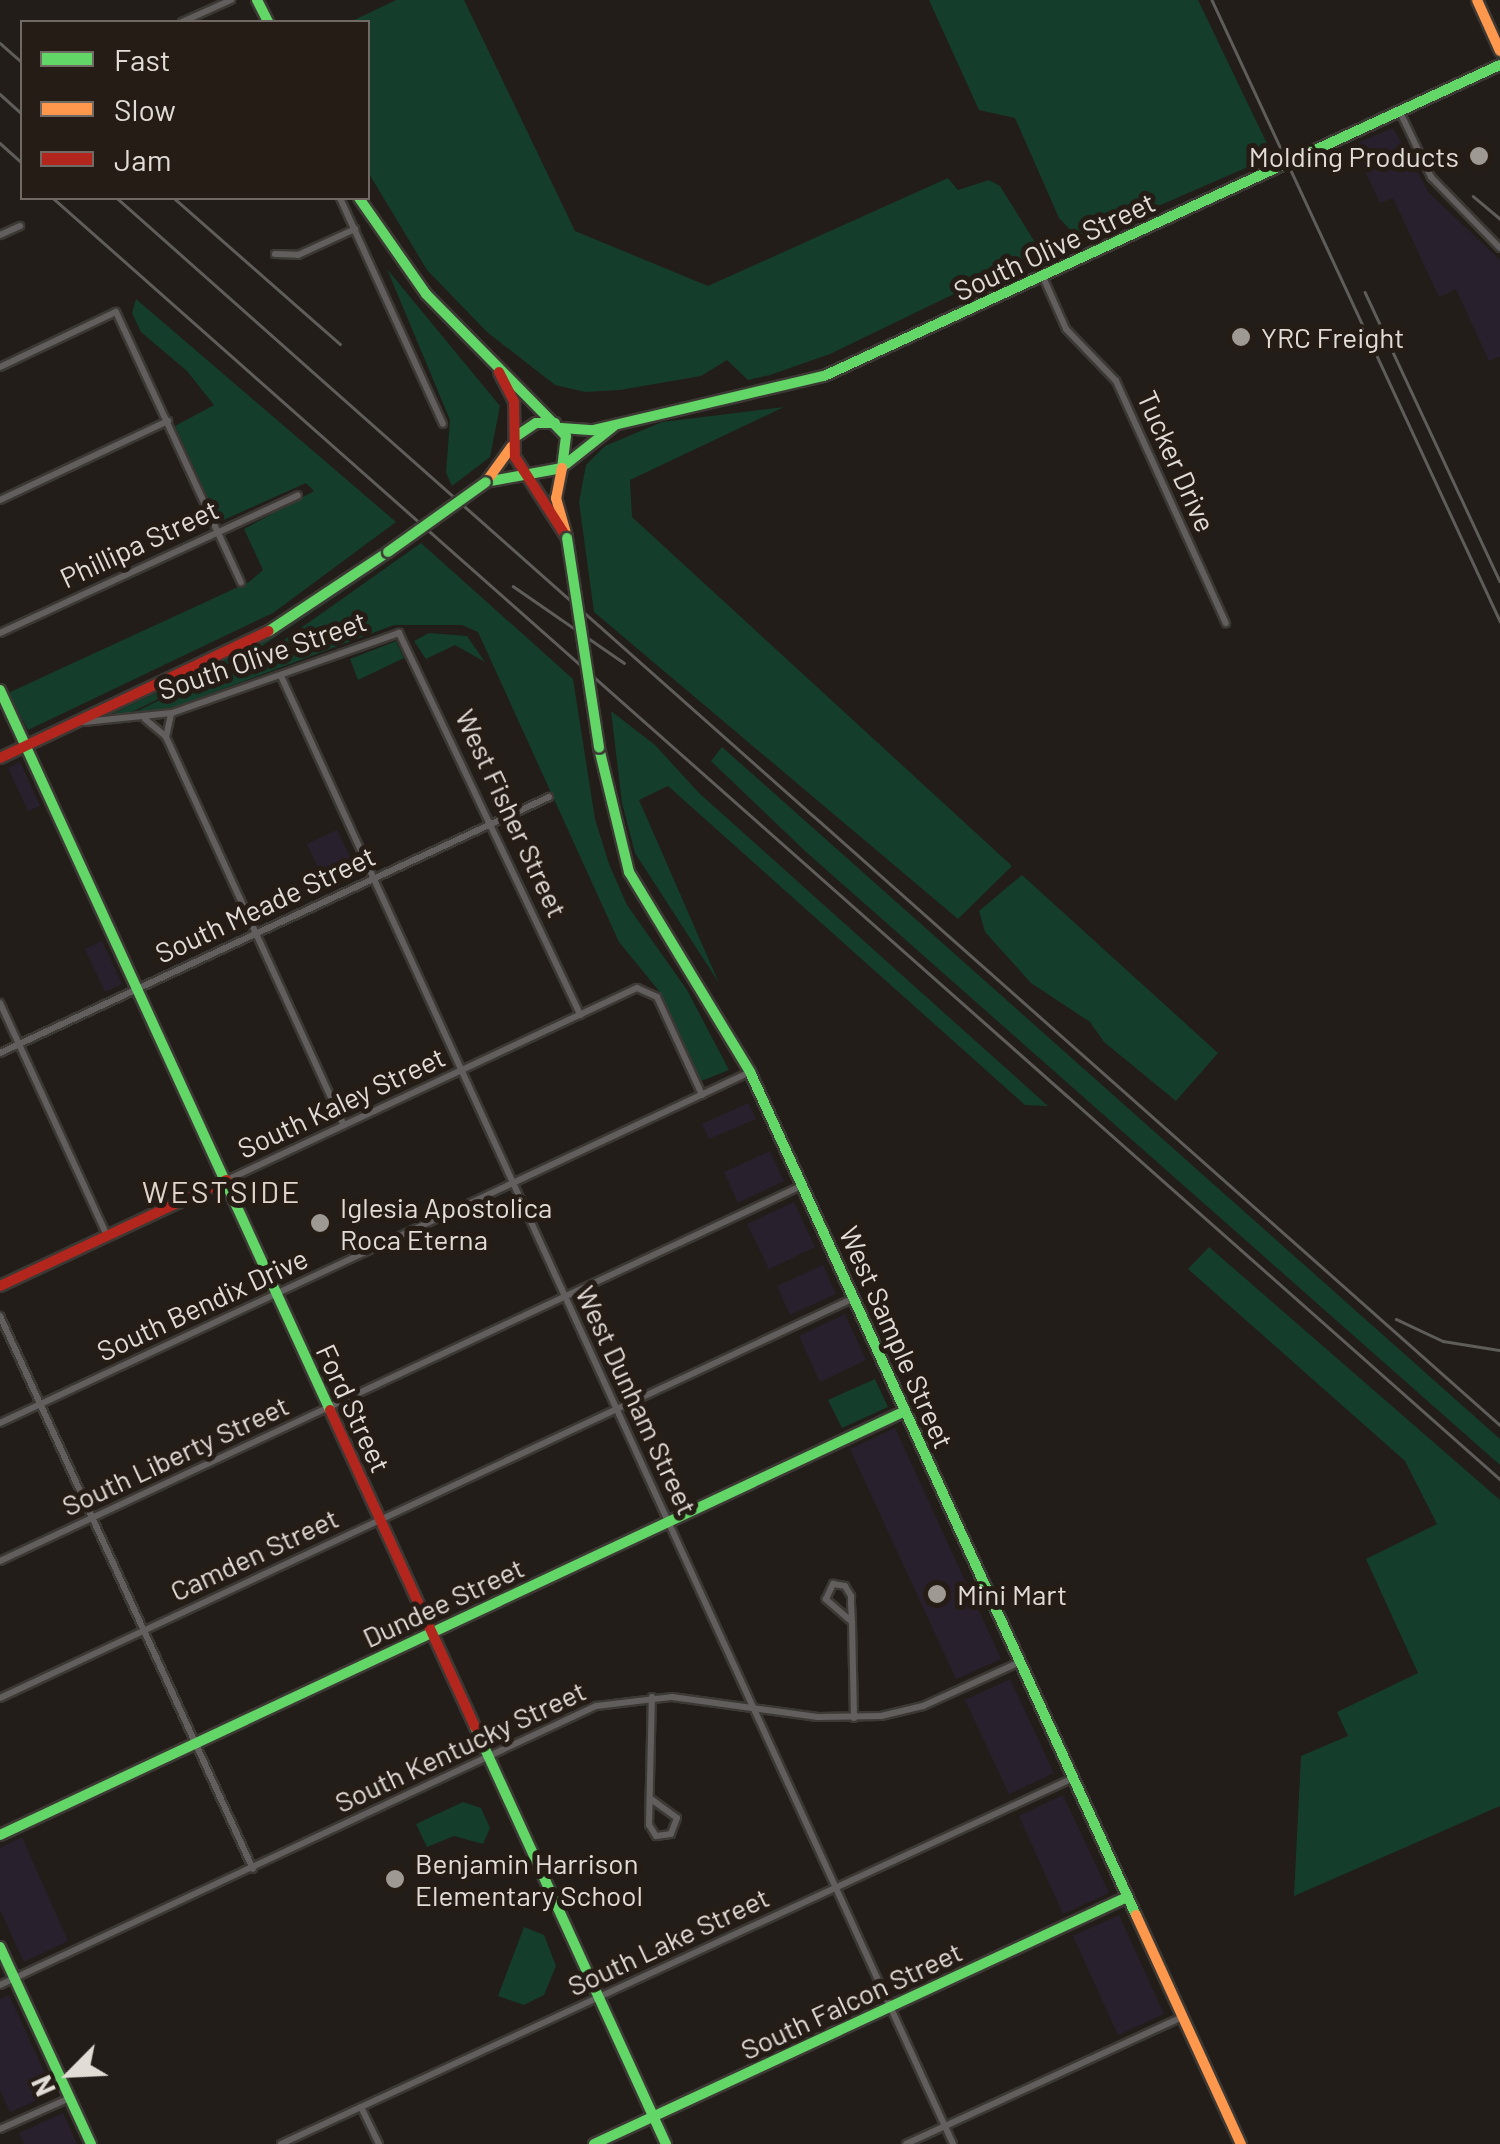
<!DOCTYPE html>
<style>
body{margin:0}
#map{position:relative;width:1500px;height:2144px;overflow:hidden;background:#221d18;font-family:Barlow,sans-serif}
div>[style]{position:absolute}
.commercial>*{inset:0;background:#29202d}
.green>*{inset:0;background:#143d2c}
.roads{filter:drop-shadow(2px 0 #3c3834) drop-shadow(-2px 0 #3c3834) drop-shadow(0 2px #3c3834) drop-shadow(0 -2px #3c3834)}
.street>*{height:6px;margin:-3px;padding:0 3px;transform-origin:3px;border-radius:3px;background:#615e5d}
.fast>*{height:10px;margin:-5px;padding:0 5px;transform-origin:5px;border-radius:5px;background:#63d668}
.slow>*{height:10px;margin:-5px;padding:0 5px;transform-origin:5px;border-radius:5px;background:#ff974d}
.jam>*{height:10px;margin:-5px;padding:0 5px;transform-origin:5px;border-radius:5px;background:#b3261e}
.rail>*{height:2.5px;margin:-1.25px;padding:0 1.25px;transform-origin:1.25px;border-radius:1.25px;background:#5f5d5a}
.bridges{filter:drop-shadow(2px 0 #3c3834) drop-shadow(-2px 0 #3c3834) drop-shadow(0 2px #3c3834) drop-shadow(0 -2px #3c3834)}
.fast-bridge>*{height:10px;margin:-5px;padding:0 5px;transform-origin:5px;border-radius:5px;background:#63d668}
.dots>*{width:28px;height:28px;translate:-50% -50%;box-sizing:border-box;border:5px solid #251c15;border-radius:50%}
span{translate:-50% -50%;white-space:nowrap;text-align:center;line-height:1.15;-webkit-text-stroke:10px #251c15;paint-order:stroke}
.poi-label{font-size:28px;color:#e2dcd7}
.right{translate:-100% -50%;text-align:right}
.left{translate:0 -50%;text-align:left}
.street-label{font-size:28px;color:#e2dcd7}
.neighbourhood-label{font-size:30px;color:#e1d5cb;letter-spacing:2.5px}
.legend{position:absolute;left:20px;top:20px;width:350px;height:180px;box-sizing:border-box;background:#251c15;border:2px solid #716963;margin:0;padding:12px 18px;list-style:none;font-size:30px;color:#e2dcd7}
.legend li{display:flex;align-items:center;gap:20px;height:50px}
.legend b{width:50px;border:2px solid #716963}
.north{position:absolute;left:20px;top:2024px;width:100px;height:100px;-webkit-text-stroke:8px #251c15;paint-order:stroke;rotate:246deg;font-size:28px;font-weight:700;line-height:40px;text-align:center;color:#e2dcd7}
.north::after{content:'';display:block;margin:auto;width:35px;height:45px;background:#e2dcd7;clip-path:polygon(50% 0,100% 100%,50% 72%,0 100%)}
</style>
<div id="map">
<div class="commercial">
<i style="clip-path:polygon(1393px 128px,1429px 193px,1500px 260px,1500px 356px,1489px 361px,1456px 289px,1439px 297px,1393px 198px,1380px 203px,1353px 145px)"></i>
<i style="clip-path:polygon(20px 762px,40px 806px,28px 811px,8px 768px)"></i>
<i style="clip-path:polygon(337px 830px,358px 873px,327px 887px,307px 844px)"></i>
<i style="clip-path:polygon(102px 941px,122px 984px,105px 992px,85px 949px)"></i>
<i style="clip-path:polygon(748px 1103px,756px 1119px,709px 1139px,702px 1124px)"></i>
<i style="clip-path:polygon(770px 1151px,784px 1181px,738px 1203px,724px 1172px)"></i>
<i style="clip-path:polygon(794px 1202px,815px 1247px,769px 1269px,747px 1224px)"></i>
<i style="clip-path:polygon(823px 1265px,836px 1294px,790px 1315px,777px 1286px)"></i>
<i style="clip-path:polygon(845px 1314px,866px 1360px,820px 1382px,799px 1336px)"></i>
<i style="clip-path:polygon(895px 1428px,1001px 1659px,956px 1679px,850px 1449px)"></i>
<i style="clip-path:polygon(1010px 1679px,1054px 1773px,1009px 1794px,965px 1700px)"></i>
<i style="clip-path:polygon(1063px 1795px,1109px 1893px,1063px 1914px,1019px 1816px)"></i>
<i style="clip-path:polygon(22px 1837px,68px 1941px,24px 1962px,0 1910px,0 1848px)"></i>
<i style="clip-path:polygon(1119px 1915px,1164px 2014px,1118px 2035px,1073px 1936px)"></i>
<i style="clip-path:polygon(9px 1995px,54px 2093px,10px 2112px,0 2090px,0 1999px)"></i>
<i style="clip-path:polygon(63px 2113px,77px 2144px,24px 2144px,19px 2133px)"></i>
</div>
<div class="green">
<i style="clip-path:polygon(396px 0,464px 0,575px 231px,708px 286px,948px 178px,958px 190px,989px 180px,1000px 186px,1041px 252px,830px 354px,770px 375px,748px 380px,727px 360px,701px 376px,620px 390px,585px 392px,555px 385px,487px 332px,427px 270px,368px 172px,368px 22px,350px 22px)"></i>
<i style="clip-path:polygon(929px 0,1198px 0,1273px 156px,1080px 240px,1059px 218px,1015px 118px,979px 110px)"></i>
<i style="clip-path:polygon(387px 269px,500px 406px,490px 457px,452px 486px,446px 473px,450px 420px)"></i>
<i style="clip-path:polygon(136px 299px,396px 522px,273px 613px,28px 730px,8px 693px,249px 582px,263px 570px,244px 529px,314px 491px,306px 483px,219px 522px,175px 426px,214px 405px,187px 371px,141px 332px,132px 313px)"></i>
<i style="clip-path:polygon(784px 407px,630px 480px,632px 517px,1012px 866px,958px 919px,594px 612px,579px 502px,586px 465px,605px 446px,662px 422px)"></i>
<i style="clip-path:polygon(421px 543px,573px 679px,595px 819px,609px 864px,627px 905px,687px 990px,729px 1070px,701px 1081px,659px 991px,619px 942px,478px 632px,462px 625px,394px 625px,167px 710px,125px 717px,284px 640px)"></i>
<i style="clip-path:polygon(393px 558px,253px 652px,122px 717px,105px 717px,259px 644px)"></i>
<i style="clip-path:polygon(429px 633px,467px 636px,485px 662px,455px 645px,426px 659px,414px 641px)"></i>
<i style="clip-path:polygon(396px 641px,404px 658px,358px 680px,350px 659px)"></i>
<i style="clip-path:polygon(611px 711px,655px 745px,699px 793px,1048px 1106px,1025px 1105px,668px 786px,639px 800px,719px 983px,635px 853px,622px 803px)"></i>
<i style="clip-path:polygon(722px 747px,1500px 1439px,1500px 1465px,805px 851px,711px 761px)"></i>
<i style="clip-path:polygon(1022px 875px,1218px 1053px,1176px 1101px,1104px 1042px,1090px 1022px,1031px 983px,985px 932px,979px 911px)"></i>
<i style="clip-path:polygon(1209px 1247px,1500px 1500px,1500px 1806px,1294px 1896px,1301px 1756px,1348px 1736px,1337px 1712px,1418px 1673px,1366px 1559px,1437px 1524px,1405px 1461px,1188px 1269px)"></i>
<i style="clip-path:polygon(875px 1379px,888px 1407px,842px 1428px,828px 1400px)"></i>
<i style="clip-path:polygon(463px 1802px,481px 1808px,490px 1828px,483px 1844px,454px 1836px,427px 1847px,416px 1824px)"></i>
<i style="clip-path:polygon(524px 1927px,544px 1935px,556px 1966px,544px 1995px,524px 2005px,498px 1996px)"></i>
</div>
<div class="roads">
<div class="street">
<i style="left:182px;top:22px;width:54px;rotate:-24.2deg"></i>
<i style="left:1400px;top:112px;width:72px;rotate:64.5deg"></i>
<i style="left:1431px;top:177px;width:99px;rotate:45.8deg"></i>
<i style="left:340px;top:198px;width:248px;rotate:65.5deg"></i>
<i style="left:0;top:235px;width:22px;rotate:-24deg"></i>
<i style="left:275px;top:254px;width:23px;rotate:2deg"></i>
<i style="left:298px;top:255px;width:63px;rotate:-24.5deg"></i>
<i style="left:1043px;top:277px;width:57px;rotate:66.1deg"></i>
<i style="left:1066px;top:329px;width:72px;rotate:46.1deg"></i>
<i style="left:1116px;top:381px;width:266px;rotate:65.6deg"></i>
<i style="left:0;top:367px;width:128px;rotate:-25.4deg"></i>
<i style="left:116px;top:312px;width:298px;rotate:65.2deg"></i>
<i style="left:0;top:500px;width:186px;rotate:-25.2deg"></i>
<i style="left:0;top:633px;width:328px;rotate:-24.8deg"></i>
<i style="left:281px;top:676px;width:1614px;rotate:65.4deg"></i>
<i style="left:171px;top:714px;width:24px;rotate:102deg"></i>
<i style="left:166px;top:737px;width:427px;rotate:65.4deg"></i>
<i style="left:145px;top:719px;width:26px;rotate:40deg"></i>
<i style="left:84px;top:722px;width:88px;rotate:-5.8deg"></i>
<i style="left:172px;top:713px;width:241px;rotate:-19.4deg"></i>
<i style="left:399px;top:633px;width:423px;rotate:64.6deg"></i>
<i style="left:0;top:1003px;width:256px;rotate:65.3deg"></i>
<i style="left:0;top:1053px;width:606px;rotate:-25deg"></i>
<i style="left:227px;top:1180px;width:453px;rotate:-25.1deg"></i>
<i style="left:637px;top:988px;width:22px;rotate:24deg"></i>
<i style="left:657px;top:997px;width:108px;rotate:65.3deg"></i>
<i style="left:0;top:1316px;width:608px;rotate:65.42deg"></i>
<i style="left:0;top:1423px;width:828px;rotate:-25.08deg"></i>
<i style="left:0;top:1561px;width:887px;rotate:-25.09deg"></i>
<i style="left:852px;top:1622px;width:35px;rotate:-139deg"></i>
<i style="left:826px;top:1599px;width:17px;rotate:-65deg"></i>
<i style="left:833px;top:1584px;width:12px;rotate:9deg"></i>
<i style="left:845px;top:1586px;width:12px;rotate:59deg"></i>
<i style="left:851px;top:1596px;width:7px;rotate:90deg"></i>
<i style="left:851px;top:1603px;width:19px;rotate:87deg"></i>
<i style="left:852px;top:1622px;width:96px;rotate:88.8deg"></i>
<i style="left:0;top:1698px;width:943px;rotate:-25.1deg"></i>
<i style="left:651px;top:1799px;width:32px;rotate:36deg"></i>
<i style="left:677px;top:1818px;width:17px;rotate:111deg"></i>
<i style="left:671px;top:1834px;width:15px;rotate:172deg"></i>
<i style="left:656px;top:1836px;width:13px;rotate:-122deg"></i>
<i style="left:649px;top:1825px;width:128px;rotate:-88.7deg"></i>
<i style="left:0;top:1985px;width:658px;rotate:-25.09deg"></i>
<i style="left:596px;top:1706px;width:77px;rotate:-6.8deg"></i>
<i style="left:672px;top:1697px;width:147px;rotate:7.8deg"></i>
<i style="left:818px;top:1717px;width:63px;rotate:-0.9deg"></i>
<i style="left:881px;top:1716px;width:43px;rotate:-13.4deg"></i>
<i style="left:923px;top:1706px;width:107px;rotate:-24.4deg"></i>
<i style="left:361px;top:2107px;width:41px;rotate:64.1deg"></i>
<i style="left:0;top:2129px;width:77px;rotate:-23.9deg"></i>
<i style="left:281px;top:2144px;width:872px;rotate:-24.8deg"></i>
<i style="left:906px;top:2144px;width:304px;rotate:-24.7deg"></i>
</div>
<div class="fast">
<i style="left:257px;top:0;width:25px;rotate:63deg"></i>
<i style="left:359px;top:198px;width:117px;rotate:55.1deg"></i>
<i style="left:426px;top:294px;width:199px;rotate:45.4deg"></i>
<i style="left:566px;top:436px;width:32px;rotate:97deg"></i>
<i style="left:562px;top:468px;width:77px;rotate:169.6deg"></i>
<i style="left:561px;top:428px;width:32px;rotate:4deg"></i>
<i style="left:593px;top:430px;width:237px;rotate:-13.2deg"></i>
<i style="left:824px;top:376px;width:744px;rotate:-24.71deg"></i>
<i style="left:515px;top:437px;width:25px;rotate:-34deg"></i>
<i style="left:536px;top:423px;width:19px"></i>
<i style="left:566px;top:464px;width:61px;rotate:-38.4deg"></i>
<i style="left:269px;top:631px;width:143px;rotate:-33.6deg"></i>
<i style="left:0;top:690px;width:792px;rotate:65.38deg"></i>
<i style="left:599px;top:748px;width:128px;rotate:76.4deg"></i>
<i style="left:629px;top:872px;width:234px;rotate:58.8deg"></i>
<i style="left:750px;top:1072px;width:927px;rotate:65.4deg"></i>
<i style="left:475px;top:1727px;width:459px;rotate:65.4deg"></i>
<i style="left:0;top:1835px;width:999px;rotate:-25.1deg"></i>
<i style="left:0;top:1947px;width:217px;rotate:65.2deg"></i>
<i style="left:594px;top:2144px;width:587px;rotate:-24.86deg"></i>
</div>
<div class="slow">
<i style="left:1477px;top:0;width:56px;rotate:65.7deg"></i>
<i style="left:562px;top:468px;width:31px;rotate:101deg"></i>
<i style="left:556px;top:498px;width:41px;rotate:74.2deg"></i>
<i style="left:486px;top:482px;width:44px;rotate:-54.2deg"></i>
<i style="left:1136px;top:1915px;width:252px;rotate:65.4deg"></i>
</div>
<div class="jam">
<i style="left:499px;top:372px;width:34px;rotate:63deg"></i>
<i style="left:514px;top:402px;width:55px;rotate:89deg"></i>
<i style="left:515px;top:457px;width:96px;rotate:57.3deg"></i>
<i style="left:0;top:758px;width:297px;rotate:-25.3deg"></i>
<i style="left:0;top:1286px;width:250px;rotate:-25.1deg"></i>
<i style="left:330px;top:1410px;width:349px;rotate:65.4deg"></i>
</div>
</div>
<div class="rail">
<i style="left:1212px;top:0;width:685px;rotate:65.12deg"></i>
<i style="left:0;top:43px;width:29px;rotate:41deg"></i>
<i style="left:0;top:94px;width:30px;rotate:42deg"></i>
<i style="left:0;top:143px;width:30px;rotate:42deg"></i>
<i style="left:1473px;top:196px;width:35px;rotate:40deg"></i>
<i style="left:53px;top:198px;width:1933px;rotate:41.52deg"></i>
<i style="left:117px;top:198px;width:1849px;rotate:41.58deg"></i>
<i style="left:174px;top:198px;width:221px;rotate:41.3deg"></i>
<i style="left:1365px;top:292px;width:319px;rotate:65deg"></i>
<i style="left:513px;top:586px;width:135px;rotate:34.7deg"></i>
<i style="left:1396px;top:1319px;width:52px;rotate:25.1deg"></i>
<i style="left:1443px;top:1341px;width:58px;rotate:9deg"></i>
</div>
<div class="bridges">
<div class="fast-bridge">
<i style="left:567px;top:538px;width:212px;rotate:81.3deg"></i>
<i style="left:388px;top:552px;width:120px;rotate:-35.5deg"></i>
</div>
</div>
<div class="dots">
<i style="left:1479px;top:156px;background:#9f9994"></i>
<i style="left:1241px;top:337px;background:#9f9994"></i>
<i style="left:320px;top:1223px;background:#9f9994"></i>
<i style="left:937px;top:1594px;background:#9f9994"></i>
<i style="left:395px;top:1879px;background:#9f9994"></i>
</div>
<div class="poi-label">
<span class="right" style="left:1459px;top:156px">Molding Products</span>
<span class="left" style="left:1261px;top:337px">YRC Freight</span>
<span class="left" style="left:340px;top:1223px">Iglesia Apostolica<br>Roca Eterna</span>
<span class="left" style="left:957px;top:1594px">Mini Mart</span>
<span class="left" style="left:415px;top:1879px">Benjamin Harrison<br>Elementary School</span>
</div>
<div class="street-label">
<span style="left:1054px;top:246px;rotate:-25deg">South Olive Street</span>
<span style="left:1177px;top:461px;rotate:66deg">Tucker Drive</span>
<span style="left:139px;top:543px;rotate:-25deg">Phillipa Street</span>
<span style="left:262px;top:655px;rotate:-19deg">South Olive Street</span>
<span style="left:512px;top:813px;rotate:65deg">West Fisher Street</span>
<span style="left:265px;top:904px;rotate:-25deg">South Meade Street</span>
<span style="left:341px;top:1102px;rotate:-25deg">South Kaley Street</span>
<span style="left:202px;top:1304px;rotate:-25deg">South Bendix Drive</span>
<span style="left:897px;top:1337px;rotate:66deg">West Sample Street</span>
<span style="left:637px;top:1400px;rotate:65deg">West Dunham Street</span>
<span style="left:354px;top:1408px;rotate:65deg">Ford Street</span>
<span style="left:175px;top:1455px;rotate:-25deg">South Liberty Street</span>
<span style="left:254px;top:1554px;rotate:-25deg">Camden Street</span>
<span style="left:443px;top:1602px;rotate:-25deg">Dundee Street</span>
<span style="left:460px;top:1746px;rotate:-25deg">South Kentucky Street</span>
<span style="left:668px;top:1941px;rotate:-25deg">South Lake Street</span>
<span style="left:851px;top:2000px;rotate:-25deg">South Falcon Street</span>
</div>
<div class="neighbourhood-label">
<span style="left:222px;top:1191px">WESTSIDE</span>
</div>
<ul class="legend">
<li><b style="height:12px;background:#63d668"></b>Fast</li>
<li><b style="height:12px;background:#ff974d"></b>Slow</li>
<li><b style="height:12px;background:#b3261e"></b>Jam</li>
</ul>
<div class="north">N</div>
</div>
